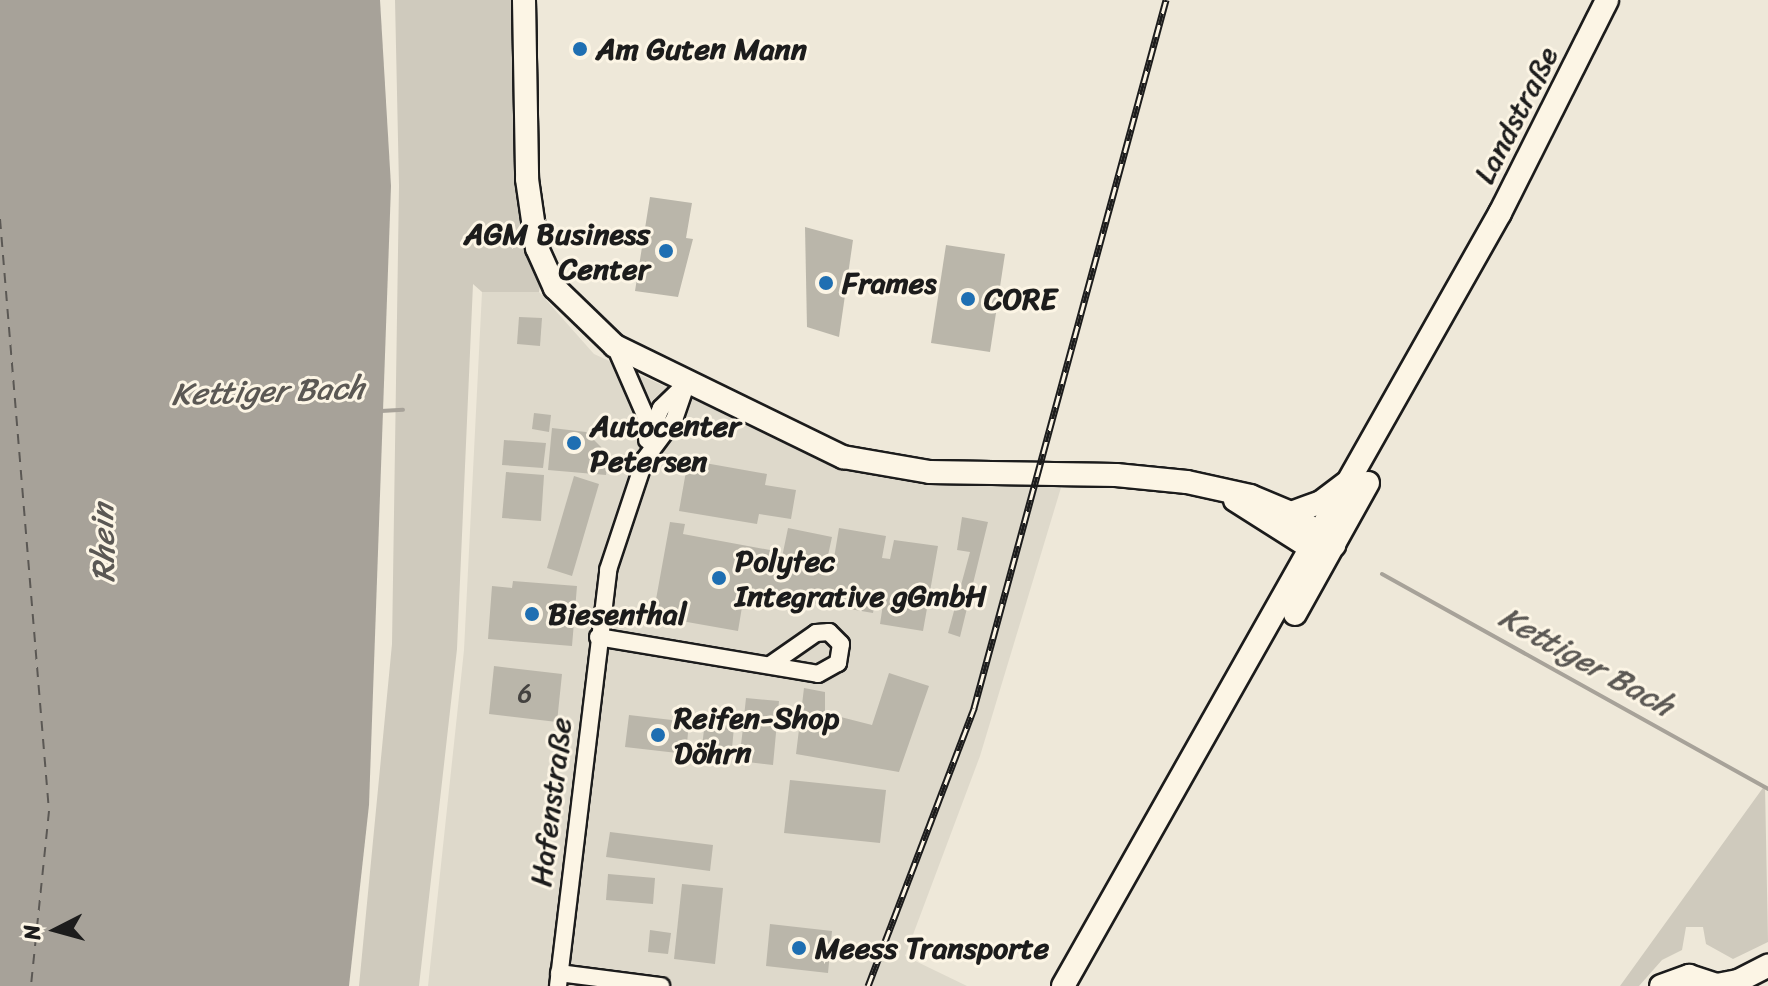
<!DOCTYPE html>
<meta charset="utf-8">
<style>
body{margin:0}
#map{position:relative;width:1768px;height:986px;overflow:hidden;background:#eee8d9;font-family:Sriracha,sans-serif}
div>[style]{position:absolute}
.built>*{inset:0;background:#ded9cb}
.green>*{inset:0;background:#cfcabd}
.water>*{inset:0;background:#a7a299}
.stream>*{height:4px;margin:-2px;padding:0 2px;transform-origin:2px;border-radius:2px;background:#a7a299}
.ferry>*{height:2px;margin-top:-1px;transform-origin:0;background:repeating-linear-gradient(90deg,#5b5854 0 10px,transparent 0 18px)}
.building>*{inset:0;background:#bab6aa}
.roads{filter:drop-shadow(2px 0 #1c1c1c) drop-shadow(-2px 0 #1c1c1c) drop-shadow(0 2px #1c1c1c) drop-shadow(0 -2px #1c1c1c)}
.street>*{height:16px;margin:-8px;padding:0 8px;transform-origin:8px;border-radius:8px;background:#fcf5e5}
.secondary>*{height:22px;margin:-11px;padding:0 11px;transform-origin:11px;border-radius:11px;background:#fcf5e5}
.rail>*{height:7px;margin-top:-3.5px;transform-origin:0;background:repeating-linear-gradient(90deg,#fcf5e5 0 12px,#1c1c1c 0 24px);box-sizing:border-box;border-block:2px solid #1c1c1c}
.dots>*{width:22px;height:22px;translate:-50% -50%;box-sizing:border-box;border:4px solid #fcf5e5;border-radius:50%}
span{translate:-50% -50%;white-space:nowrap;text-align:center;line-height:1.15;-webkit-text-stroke:6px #fcf5e5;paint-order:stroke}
.number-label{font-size:26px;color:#444240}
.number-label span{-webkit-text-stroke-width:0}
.poi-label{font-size:30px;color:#1c1c1c;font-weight:700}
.left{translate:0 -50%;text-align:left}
.right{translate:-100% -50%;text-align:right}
.street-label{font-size:30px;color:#1c1c1c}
.water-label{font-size:32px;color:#5b5854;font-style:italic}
.north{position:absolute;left:16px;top:890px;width:80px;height:80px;-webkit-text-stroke:6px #fcf5e5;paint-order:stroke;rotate:264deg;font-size:22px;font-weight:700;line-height:32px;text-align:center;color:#1c1c1c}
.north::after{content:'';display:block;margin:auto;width:28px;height:36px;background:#1c1c1c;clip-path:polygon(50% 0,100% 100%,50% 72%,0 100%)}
</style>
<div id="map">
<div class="built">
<i style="clip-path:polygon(482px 292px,539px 292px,594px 354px,811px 453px,1063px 481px,980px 756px,905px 956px,967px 986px,428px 986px,464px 650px)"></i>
</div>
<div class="green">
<i style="clip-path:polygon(395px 0,512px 0,518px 195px,522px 232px,540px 285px,539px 292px,482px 292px,473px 284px,457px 649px,419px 986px,359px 986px,392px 644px,399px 186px)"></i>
<i style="clip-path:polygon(1765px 785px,1768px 942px,1733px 959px,1706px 944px,1703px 927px,1686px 927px,1682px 950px,1662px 960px,1639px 986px,1620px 986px)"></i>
</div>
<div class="water">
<i style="clip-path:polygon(0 0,380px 0,391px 186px,369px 805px,349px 986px,0 986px)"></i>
</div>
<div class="stream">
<i style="left:381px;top:411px;width:22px;rotate:-3deg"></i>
<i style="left:1382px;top:574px;width:442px;rotate:29.1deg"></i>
</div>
<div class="ferry">
<i style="left:0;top:219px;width:594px;rotate:85.27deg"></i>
<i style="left:49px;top:811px;width:176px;rotate:95.9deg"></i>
</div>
<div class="building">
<i style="clip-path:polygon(576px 41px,587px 43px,581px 59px,574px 54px)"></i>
<i style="clip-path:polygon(650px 197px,692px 203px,686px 238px,693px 239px,678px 297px,635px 291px)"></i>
<i style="clip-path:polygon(805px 227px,853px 240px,839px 337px,807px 327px)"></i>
<i style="clip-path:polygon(946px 245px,1005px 254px,990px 352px,931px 343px)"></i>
<i style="clip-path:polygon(519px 317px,542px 318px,540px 346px,517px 344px)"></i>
<i style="clip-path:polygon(534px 413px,551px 415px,549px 432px,532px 429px)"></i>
<i style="clip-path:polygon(552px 428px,586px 432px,608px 454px,606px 475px,548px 470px)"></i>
<i style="clip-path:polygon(504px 440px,546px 443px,543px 468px,502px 465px)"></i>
<i style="clip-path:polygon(688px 460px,767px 474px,765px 485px,796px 490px,791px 519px,759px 514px,757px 524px,679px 511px)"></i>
<i style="clip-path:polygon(506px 472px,544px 475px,541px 521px,502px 518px)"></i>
<i style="clip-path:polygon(574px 476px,599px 484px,572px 576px,547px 568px)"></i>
<i style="clip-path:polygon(962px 517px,988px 522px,960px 637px,948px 633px,970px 552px,957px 550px)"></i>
<i style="clip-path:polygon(670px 522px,685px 524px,683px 534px,770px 550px,768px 565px,780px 567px,788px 528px,832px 537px,825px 569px,832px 570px,839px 528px,886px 536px,882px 558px,890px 559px,894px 540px,938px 546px,923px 631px,880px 624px,885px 591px,877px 590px,873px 613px,826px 605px,827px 600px,819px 599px,818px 604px,745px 589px,738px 631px,653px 616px)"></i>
<i style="clip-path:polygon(513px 581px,577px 586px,572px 646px,488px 639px,492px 586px,512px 588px)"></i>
<i style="clip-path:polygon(494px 666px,562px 674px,557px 722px,489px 714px)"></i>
<i style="clip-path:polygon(889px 673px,929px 686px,899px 772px,796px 754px,804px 688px,825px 692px,825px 713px,872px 725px)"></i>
<i style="clip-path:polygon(746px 698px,779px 701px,773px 765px,739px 761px,743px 728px,734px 727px,731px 759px,701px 755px,706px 713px,744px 717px)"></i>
<i style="clip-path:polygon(629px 715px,689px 722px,686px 754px,625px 747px)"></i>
<i style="clip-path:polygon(790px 780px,886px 790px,880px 843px,784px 833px)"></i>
<i style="clip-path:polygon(610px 832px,713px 845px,710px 871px,606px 857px)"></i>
<i style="clip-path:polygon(608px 874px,655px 878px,653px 904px,606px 900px)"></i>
<i style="clip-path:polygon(682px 884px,723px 888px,715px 964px,674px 959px)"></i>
<i style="clip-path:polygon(770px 924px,832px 931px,828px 973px,766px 966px)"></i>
<i style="clip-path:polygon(650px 930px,671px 933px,668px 954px,648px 952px)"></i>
</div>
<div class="roads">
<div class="street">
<i style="left:615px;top:346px;width:83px;rotate:66.5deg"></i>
<i style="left:648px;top:422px;width:18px;rotate:93deg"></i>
<i style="left:650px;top:434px;width:28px;rotate:-67deg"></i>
<i style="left:661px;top:408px;width:32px;rotate:-44deg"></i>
<i style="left:598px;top:637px;width:223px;rotate:9.5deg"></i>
<i style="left:818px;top:674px;width:23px;rotate:-29deg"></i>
<i style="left:838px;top:663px;width:19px;rotate:-81deg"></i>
<i style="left:841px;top:644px;width:17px;rotate:-135deg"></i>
<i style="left:829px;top:632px;width:13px;rotate:176deg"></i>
<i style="left:816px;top:633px;width:56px;rotate:145.2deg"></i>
<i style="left:559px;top:973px;width:103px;rotate:7.3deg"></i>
<i style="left:558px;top:986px;width:419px;rotate:-83.1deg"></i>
<i style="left:608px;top:570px;width:117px;rotate:-71.6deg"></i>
<i style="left:645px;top:459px;width:49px;rotate:-53.4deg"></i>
<i style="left:674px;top:420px;width:37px;rotate:-71deg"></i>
</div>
<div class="secondary">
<i style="left:524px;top:0;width:179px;rotate:89deg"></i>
<i style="left:527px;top:179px;width:70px;rotate:81.8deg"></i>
<i style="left:537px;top:248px;width:44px;rotate:65.8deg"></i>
<i style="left:555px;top:288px;width:83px;rotate:44deg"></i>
<i style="left:615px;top:346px;width:254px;rotate:26deg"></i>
<i style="left:843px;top:457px;width:88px;rotate:9.8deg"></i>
<i style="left:930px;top:472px;width:186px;rotate:0.9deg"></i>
<i style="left:1116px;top:475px;width:71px;rotate:5.6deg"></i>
<i style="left:1187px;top:482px;width:65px;rotate:12.5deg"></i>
<i style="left:1250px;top:496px;width:44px;rotate:22.5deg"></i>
<i style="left:1291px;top:513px;width:54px;rotate:36.7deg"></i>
<i style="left:1235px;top:500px;width:107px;rotate:32.3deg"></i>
<i style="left:1291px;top:513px;width:32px;rotate:-20deg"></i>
<i style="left:1321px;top:502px;width:31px;rotate:-37deg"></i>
<i style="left:1295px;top:614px;width:150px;rotate:-60.9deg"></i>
<i style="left:1717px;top:985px;width:21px;rotate:-11deg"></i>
<i style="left:1738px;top:981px;width:34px;rotate:-27deg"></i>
<i style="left:1063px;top:986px;width:888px;rotate:-60.52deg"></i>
<i style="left:1500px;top:213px;width:238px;rotate:-63.3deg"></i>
<i style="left:1661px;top:986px;width:30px;rotate:-20deg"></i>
<i style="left:1689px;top:976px;width:32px;rotate:18deg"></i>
</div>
</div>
<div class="rail">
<i style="left:868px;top:986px;width:298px;rotate:-69.1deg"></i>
<i style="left:974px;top:708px;width:734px;rotate:-74.83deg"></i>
</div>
<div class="dots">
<i style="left:580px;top:49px;background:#1f6fb2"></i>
<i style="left:666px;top:251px;background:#1f6fb2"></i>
<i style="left:826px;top:283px;background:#1f6fb2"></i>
<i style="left:968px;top:299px;background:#1f6fb2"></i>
<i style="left:574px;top:443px;background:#1f6fb2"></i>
<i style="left:719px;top:578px;background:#1f6fb2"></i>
<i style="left:532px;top:614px;background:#1f6fb2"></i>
<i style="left:658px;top:735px;background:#1f6fb2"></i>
<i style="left:799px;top:948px;background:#1f6fb2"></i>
</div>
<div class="number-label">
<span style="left:525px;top:694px">6</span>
</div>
<div class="poi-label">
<span class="left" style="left:596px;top:49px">Am Guten Mann</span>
<span class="right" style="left:650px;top:251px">AGM Business<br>Center</span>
<span class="left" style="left:842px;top:283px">Frames</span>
<span class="left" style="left:984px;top:299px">CORE</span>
<span class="left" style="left:590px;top:443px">Autocenter<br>Petersen</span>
<span class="left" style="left:735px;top:578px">Polytec<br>Integrative gGmbH</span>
<span class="left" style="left:548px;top:614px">Biesenthal</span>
<span class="left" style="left:674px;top:735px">Reifen-Shop<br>Döhrn</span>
<span class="left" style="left:815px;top:948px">Meess Transporte</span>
</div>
<div class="street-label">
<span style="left:1516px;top:115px;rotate:-63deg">Landstraße</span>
<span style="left:551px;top:802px;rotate:-83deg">Hafenstraße</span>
</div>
<div class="water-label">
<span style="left:268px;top:392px;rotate:-2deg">Kettiger Bach</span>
<span style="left:104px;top:543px;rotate:-91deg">Rhein</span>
<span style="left:1586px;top:662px;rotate:29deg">Kettiger Bach</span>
</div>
<div class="north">N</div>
</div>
